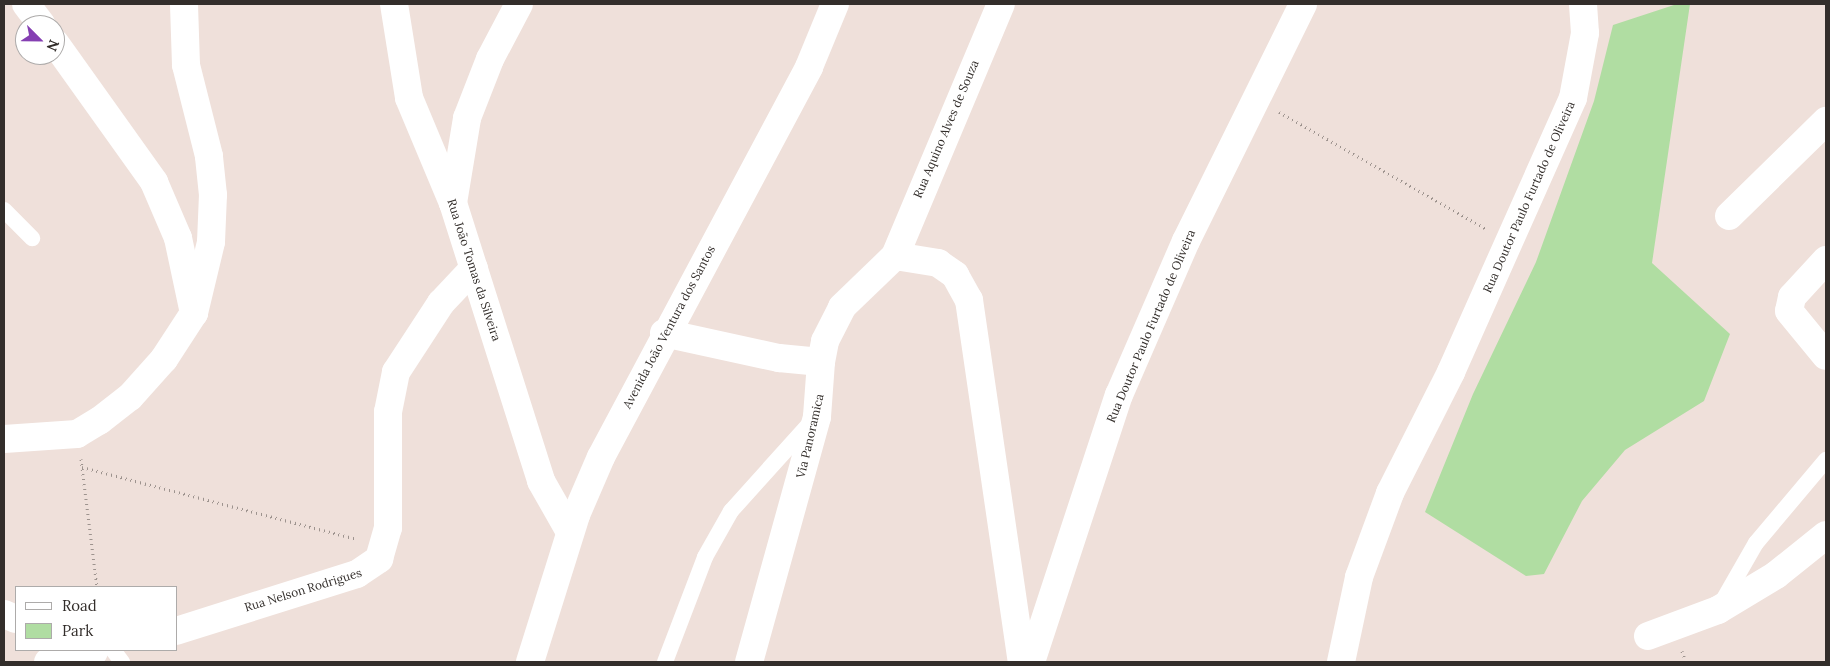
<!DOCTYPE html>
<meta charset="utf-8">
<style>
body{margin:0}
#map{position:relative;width:1830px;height:666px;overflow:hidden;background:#efe0da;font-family:Lora,serif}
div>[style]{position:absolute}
.green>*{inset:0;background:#b0dda2}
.path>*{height:3px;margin-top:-1.5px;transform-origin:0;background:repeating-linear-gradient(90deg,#9d938e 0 1px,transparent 0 5px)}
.lane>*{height:16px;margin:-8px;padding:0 8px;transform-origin:8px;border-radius:8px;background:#fff}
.street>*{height:28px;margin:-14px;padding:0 14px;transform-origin:14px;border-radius:14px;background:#fff}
.secondary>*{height:28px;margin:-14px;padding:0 14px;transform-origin:14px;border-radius:14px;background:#fff}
span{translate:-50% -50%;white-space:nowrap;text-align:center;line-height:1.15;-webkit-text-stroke:5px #fff;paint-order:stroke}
.street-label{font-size:12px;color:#332e2b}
.frame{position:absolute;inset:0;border:5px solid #332e2b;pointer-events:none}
.legend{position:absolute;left:15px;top:586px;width:162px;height:65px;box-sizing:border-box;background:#fff;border:1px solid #adabaa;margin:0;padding:6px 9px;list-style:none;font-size:15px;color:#332e2b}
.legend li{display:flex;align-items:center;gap:10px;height:25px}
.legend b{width:25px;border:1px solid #adabaa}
.north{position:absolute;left:15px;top:15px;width:50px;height:50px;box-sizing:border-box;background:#fff;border:1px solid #adabaa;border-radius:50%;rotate:113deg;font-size:14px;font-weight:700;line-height:20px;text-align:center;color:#332e2b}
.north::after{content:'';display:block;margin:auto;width:18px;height:22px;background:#853fb2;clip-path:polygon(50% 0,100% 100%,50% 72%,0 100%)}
</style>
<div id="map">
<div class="green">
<i style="clip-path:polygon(1677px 4px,1690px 4px,1652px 263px,1730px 334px,1704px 401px,1625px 450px,1582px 501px,1544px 574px,1526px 576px,1425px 512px,1473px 394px,1536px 262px,1594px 101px,1613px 25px)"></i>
</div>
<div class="path">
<i style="left:1279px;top:112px;width:239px;rotate:29.4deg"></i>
<i style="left:81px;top:459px;width:129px;rotate:82.9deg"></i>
<i style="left:82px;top:467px;width:284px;rotate:14.7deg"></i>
<i style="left:1682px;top:651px;width:12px;rotate:70deg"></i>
</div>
<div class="lane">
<i style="left:4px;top:210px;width:40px;rotate:45deg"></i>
<i style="left:1721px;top:604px;width:70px;rotate:-60.2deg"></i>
<i style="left:1756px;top:543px;width:109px;rotate:-49.9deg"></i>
<i style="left:113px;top:650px;width:15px;rotate:53deg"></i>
<i style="left:665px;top:662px;width:112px;rotate:-69.1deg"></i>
<i style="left:705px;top:557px;width:53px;rotate:-60.5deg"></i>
<i style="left:731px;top:511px;width:120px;rotate:-48deg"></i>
</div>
<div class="street">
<i style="left:26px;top:4px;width:26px;rotate:53deg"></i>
<i style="left:55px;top:43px;width:171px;rotate:54.5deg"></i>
<i style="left:154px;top:182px;width:61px;rotate:66.8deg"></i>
<i style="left:178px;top:238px;width:77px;rotate:78deg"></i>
<i style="left:453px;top:203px;width:86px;rotate:-80.6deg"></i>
<i style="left:467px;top:118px;width:63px;rotate:-68.7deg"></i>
<i style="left:490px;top:59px;width:62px;rotate:-62.2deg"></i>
<i style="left:1729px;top:216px;width:136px;rotate:-44.4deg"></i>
<i style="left:895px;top:256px;width:273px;rotate:-67.2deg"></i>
<i style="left:1826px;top:260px;width:50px;rotate:132.6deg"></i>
<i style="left:1792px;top:297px;width:14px;rotate:102deg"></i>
<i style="left:1789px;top:311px;width:58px;rotate:50.6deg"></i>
<i style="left:664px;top:333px;width:118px;rotate:12.3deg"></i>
<i style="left:779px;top:358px;width:42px;rotate:5.4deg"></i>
<i style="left:821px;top:362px;width:55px;rotate:94.2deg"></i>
<i style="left:817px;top:417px;width:254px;rotate:105.5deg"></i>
<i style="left:821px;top:362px;width:21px;rotate:-79deg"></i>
<i style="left:825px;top:341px;width:38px;rotate:-63deg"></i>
<i style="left:842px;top:307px;width:74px;rotate:-43.9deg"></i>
<i style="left:895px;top:256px;width:44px;rotate:9.2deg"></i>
<i style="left:938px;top:263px;width:21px;rotate:35deg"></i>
<i style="left:955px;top:275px;width:29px;rotate:61deg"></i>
<i style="left:969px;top:300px;width:366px;rotate:81.7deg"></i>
<i style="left:4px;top:614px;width:13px;rotate:23deg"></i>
<i style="left:176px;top:631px;width:190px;rotate:-17.5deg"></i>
<i style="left:357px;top:574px;width:27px;rotate:-34deg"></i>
<i style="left:379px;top:559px;width:32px;rotate:-74deg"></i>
<i style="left:388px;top:528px;width:116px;rotate:-90deg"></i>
<i style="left:388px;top:412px;width:41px;rotate:-78.7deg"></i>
<i style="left:396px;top:372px;width:82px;rotate:-56.9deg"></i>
<i style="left:441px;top:303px;width:48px;rotate:-46.7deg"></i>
<i style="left:1648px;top:636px;width:75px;rotate:-20.4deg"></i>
<i style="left:1718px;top:610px;width:68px;rotate:-31.1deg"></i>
<i style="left:1776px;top:575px;width:64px;rotate:-38.7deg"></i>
<i style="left:48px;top:662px;width:47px;rotate:-12.3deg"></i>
<i style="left:1031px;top:662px;width:281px;rotate:-71.8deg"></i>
<i style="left:1119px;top:395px;width:168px;rotate:-66.5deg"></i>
<i style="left:1186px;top:241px;width:264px;rotate:-63.7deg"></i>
<i style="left:1341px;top:662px;width:87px;rotate:-78deg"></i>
<i style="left:1359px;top:577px;width:90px;rotate:-69.7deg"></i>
<i style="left:1390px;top:493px;width:136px;rotate:-63.2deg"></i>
<i style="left:1451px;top:372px;width:300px;rotate:-66deg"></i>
<i style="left:1573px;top:98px;width:66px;rotate:-79.5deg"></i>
<i style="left:1585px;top:33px;width:29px;rotate:-94deg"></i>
</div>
<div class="secondary">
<i style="left:394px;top:4px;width:95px;rotate:80.9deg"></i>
<i style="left:409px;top:98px;width:114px;rotate:67.3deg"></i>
<i style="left:453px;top:203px;width:292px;rotate:72.4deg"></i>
<i style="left:541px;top:481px;width:59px;rotate:60.4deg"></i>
<i style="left:4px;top:439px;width:73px;rotate:-3.9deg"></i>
<i style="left:77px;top:434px;width:26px;rotate:-31deg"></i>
<i style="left:99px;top:421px;width:39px;rotate:-38deg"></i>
<i style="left:130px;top:397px;width:51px;rotate:-48.2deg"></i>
<i style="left:164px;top:359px;width:55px;rotate:-56.9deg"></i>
<i style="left:194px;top:313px;width:73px;rotate:-76.5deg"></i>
<i style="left:211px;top:242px;width:47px;rotate:-87.6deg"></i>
<i style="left:213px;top:195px;width:39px;rotate:-96deg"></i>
<i style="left:209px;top:156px;width:94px;rotate:-104.2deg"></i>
<i style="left:186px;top:65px;width:61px;rotate:-91.9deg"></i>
<i style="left:530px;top:662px;width:154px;rotate:-72.6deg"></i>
<i style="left:576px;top:515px;width:63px;rotate:-66.7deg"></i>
<i style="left:601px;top:457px;width:442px;rotate:-61.9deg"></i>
<i style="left:809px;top:67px;width:68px;rotate:-67.6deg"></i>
</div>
<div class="street-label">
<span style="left:946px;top:129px;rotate:-67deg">Rua Aquino Alves de Souza</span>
<span style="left:1529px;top:197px;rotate:-66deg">Rua Doutor Paulo Furtado de Oliveira</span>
<span style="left:474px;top:270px;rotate:72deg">Rua João Tomas da Silveira</span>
<span style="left:1151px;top:326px;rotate:-67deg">Rua Doutor Paulo Furtado de Oliveira</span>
<span style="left:669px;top:327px;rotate:-62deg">Avenida João Ventura dos Santos</span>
<span style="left:810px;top:436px;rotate:-77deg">Via Panoramica</span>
<span style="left:303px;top:590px;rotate:-17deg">Rua Nelson Rodrigues</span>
</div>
<div class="frame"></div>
<ul class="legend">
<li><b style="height:6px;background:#fff"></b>Road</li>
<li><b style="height:14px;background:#b0dda2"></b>Park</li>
</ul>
<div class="north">N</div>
</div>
